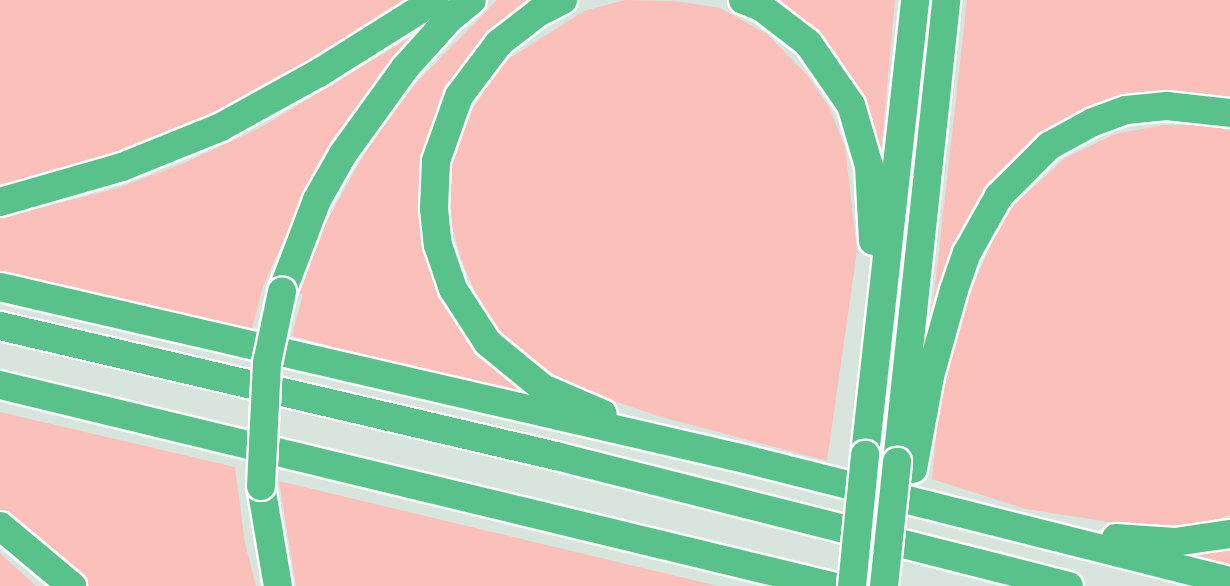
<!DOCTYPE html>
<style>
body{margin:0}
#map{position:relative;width:1230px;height:586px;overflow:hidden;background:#d7e5dc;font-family:Jost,sans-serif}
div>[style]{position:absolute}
.green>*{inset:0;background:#fac0b9}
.roads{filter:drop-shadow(2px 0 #fff) drop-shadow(-2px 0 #fff) drop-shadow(0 2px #fff) drop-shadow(0 -2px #fff)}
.highway>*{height:28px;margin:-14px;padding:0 14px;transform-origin:14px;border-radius:14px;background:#58c28a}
.bridges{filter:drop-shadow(2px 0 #fff) drop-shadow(-2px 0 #fff) drop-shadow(0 2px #fff) drop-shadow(0 -2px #fff)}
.highway-bridge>*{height:28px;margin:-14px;padding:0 14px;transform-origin:14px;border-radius:14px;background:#58c28a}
span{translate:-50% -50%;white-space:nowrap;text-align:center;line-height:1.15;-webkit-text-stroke:4.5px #fff;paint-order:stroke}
</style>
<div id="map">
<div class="green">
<i style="clip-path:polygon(0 0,406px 0,257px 93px,158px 138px,52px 175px,0 185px)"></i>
<i style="clip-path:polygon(497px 0,550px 0,459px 84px,430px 247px,547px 403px,292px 336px,303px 294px,298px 294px,318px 237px,373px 138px,418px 81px)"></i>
<i style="clip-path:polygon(625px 0,675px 1px,720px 8px,767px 34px,808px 76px,830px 109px,845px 147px,857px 251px,827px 461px,658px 416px,583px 390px,534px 364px,499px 330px,480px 304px,461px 259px,450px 219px,451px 168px,467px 118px,502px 63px,584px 11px)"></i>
<i style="clip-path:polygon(758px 0,895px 0,880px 164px,871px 141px)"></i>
<i style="clip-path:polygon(967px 0,1230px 0,1230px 106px,1050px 136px,930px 332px)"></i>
<i style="clip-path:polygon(424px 29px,373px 85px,312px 178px,263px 286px,252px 329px,0 276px,0 218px,118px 188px,184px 163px,260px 128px)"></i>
<i style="clip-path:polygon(1163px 125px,1211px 125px,1230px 131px,1230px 515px,1188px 529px,1147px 528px,1026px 509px,932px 479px,938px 418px,953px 347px,971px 290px,999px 226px,1015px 204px,1065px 158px,1115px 134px)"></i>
<i style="clip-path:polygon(0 412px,235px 467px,245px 543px,256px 586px,85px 586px,0 511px)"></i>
<i style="clip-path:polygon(279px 481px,718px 586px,296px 586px)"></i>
<i style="clip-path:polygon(1230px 543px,1230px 567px,1167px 551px)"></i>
<i style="clip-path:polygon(0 553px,36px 586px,0 586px)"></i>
</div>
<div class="roads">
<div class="highway">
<i style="left:563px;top:0;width:27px;rotate:153deg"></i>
<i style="left:539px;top:12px;width:51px;rotate:142.2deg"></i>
<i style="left:499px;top:43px;width:66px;rotate:127deg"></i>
<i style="left:459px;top:96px;width:69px;rotate:109.5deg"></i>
<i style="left:436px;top:161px;width:48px;rotate:92.4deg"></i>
<i style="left:434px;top:209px;width:36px;rotate:84deg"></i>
<i style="left:438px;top:245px;width:46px;rotate:71.2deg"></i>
<i style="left:453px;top:289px;width:64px;rotate:57.1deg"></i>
<i style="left:488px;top:343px;width:71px;rotate:39.3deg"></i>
<i style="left:543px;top:388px;width:65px;rotate:23.4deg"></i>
<i style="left:743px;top:0;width:19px;rotate:21deg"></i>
<i style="left:761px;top:7px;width:59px;rotate:37.5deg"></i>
<i style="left:808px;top:43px;width:75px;rotate:55.3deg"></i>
<i style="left:851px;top:105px;width:64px;rotate:73.6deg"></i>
<i style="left:869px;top:166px;width:75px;rotate:86.9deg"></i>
<i style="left:0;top:202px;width:127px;rotate:-16deg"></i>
<i style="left:122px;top:167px;width:107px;rotate:-22deg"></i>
<i style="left:221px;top:127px;width:112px;rotate:-28.9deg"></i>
<i style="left:319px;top:73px;width:137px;rotate:-32.2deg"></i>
<i style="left:0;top:287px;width:765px;rotate:13deg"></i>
<i style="left:745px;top:459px;width:500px;rotate:14.12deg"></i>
<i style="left:282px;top:292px;width:98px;rotate:-69.2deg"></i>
<i style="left:317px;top:200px;width:53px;rotate:-60.5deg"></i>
<i style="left:343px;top:154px;width:106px;rotate:-54.2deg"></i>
<i style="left:405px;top:68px;width:67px;rotate:-48deg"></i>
<i style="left:450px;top:18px;width:28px;rotate:-39deg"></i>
<i style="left:0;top:326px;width:571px;rotate:13.16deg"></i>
<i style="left:556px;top:456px;width:529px;rotate:14.22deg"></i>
<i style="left:0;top:385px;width:856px;rotate:13.58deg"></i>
<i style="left:865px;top:455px;width:458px;rotate:-83.7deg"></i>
<i style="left:897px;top:462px;width:465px;rotate:-83.9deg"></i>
<i style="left:913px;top:469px;width:95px;rotate:-79.6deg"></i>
<i style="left:930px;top:376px;width:89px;rotate:-74.4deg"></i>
<i style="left:954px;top:290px;width:39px;rotate:-71deg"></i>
<i style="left:967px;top:253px;width:65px;rotate:-60.7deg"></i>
<i style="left:999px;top:196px;width:71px;rotate:-45deg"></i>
<i style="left:1049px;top:146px;width:50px;rotate:-28.6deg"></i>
<i style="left:1093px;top:122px;width:35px;rotate:-20deg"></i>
<i style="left:1126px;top:110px;width:41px;rotate:-5.6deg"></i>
<i style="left:1167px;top:106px;width:63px;rotate:6.3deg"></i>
<i style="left:261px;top:486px;width:101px;rotate:80.4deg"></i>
<i style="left:0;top:526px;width:94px;rotate:39.8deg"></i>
<i style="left:1116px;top:538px;width:59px;rotate:3.9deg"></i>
<i style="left:1175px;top:542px;width:56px;rotate:-8.3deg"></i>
</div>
</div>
<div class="bridges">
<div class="highway-bridge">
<i style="left:261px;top:486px;width:123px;rotate:-87.2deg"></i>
<i style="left:267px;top:363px;width:73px;rotate:-78.1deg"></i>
<i style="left:852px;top:586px;width:132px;rotate:-84.3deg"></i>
<i style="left:884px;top:586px;width:125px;rotate:-84deg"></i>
</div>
</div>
</div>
